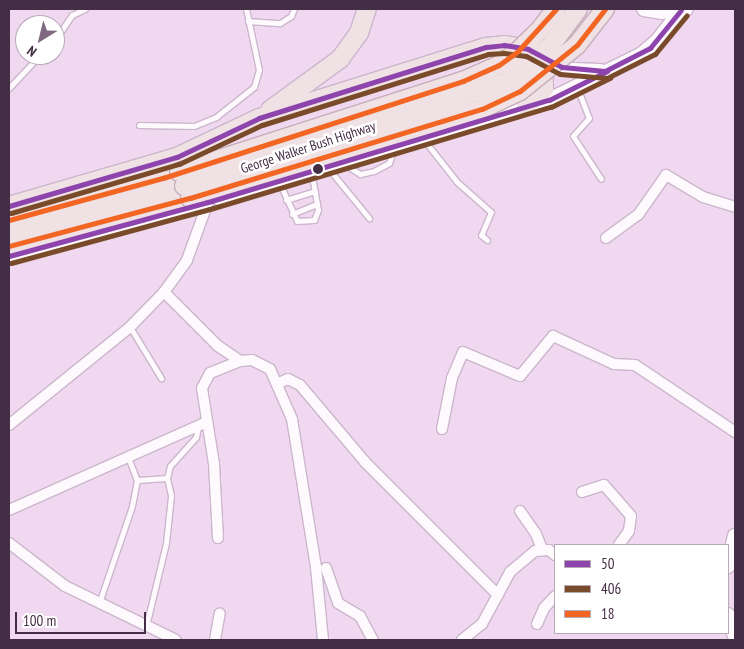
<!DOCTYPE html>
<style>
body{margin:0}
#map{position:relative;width:744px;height:649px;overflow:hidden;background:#f0d8f0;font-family:"PT Sans Narrow",sans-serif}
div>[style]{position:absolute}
.roads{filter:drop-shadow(1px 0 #cbb6cc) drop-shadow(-1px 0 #cbb6cc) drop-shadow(0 1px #cbb6cc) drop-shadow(0 -1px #cbb6cc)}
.lane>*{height:5px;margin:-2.5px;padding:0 2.5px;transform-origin:2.5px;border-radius:2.5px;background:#fdf9fd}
.street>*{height:10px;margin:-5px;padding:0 5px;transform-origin:5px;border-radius:5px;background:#fdf9fd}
.secondary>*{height:14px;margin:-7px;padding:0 7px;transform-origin:7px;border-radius:7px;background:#fdf9fd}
.highway>*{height:18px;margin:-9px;padding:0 9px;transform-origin:9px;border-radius:9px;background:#efe1e4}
.bridges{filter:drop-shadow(1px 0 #c6aeba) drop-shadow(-1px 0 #c6aeba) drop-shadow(0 1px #c6aeba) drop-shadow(0 -1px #c6aeba)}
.highway-bridge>*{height:18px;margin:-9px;padding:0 9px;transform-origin:9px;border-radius:9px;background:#efe1e4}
.bus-1>*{height:5px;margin:-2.5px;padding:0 2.5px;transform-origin:2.5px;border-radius:2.5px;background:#8e44ad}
.bus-2>*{height:5px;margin:-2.5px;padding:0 2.5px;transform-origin:2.5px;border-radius:2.5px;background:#7a4b2a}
.bus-3>*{height:5px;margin:-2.5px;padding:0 2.5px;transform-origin:2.5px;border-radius:2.5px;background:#f26522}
.dots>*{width:14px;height:14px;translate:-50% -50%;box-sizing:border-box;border:2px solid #fff;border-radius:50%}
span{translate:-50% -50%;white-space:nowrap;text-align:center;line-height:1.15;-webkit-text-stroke:5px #fff;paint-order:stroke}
.street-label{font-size:14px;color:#442e45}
.frame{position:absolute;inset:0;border:10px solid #442e45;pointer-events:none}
.legend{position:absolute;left:554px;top:544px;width:175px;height:90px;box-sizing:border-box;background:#fff;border:1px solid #b4abb5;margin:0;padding:6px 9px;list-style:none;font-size:15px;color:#442e45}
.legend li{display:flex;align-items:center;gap:10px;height:25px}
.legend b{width:25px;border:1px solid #b4abb5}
.north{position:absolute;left:15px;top:15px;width:50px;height:50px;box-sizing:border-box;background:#fff;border:1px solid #b4abb5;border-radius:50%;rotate:216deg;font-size:14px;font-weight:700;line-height:20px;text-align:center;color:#442e45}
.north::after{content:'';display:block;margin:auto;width:18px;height:22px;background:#806a81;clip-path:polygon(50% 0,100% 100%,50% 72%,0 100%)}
.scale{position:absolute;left:15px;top:612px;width:131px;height:22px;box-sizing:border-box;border:2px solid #442e45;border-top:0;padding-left:6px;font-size:15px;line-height:18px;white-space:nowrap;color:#442e45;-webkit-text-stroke:4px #fff;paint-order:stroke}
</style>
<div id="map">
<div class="roads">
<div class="lane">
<i style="left:248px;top:21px;width:32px;rotate:4deg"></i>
<i style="left:280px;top:23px;width:13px;rotate:-32deg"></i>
<i style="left:291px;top:16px;width:8px;rotate:-67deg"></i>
<i style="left:55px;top:40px;width:30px;rotate:-56deg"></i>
<i style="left:72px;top:15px;width:14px;rotate:-25deg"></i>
<i style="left:577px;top:87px;width:33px;rotate:69deg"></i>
<i style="left:589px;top:118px;width:24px;rotate:132deg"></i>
<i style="left:573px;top:136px;width:51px;rotate:56.9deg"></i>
<i style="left:9px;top:88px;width:45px;rotate:-46.8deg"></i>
<i style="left:139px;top:125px;width:55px;rotate:1deg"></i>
<i style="left:194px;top:126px;width:24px;rotate:-22deg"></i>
<i style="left:216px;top:117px;width:48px;rotate:-38.3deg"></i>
<i style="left:254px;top:87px;width:18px;rotate:-74deg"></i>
<i style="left:259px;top:70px;width:62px;rotate:-102deg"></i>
<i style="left:424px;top:140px;width:53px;rotate:51.8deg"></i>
<i style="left:457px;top:182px;width:45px;rotate:41.4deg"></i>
<i style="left:491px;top:212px;width:25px;rotate:113deg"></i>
<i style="left:481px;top:235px;width:8px;rotate:40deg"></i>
<i style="left:344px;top:164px;width:19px;rotate:32deg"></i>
<i style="left:360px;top:174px;width:14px;rotate:-12deg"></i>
<i style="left:374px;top:171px;width:17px;rotate:-28deg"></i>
<i style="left:389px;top:163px;width:15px;rotate:-70deg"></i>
<i style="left:328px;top:168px;width:65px;rotate:50.6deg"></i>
<i style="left:279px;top:182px;width:43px;rotate:65.2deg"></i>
<i style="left:297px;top:221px;width:17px;rotate:-3deg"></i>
<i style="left:314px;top:220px;width:11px;rotate:-68deg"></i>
<i style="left:318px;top:210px;width:40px;rotate:-100deg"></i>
<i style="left:286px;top:200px;width:30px;rotate:-17deg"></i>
<i style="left:292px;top:214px;width:27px;rotate:-22deg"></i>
<i style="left:130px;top:327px;width:60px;rotate:58.7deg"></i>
<i style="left:128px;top:457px;width:25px;rotate:69deg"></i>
<i style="left:167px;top:478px;width:12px;rotate:-76deg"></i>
<i style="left:170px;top:466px;width:39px;rotate:-48deg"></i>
<i style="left:196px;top:437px;width:10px;rotate:-79deg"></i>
<i style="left:99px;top:603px;width:102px;rotate:-71.2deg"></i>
<i style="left:132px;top:506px;width:26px;rotate:-79deg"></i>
<i style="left:137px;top:480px;width:30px;rotate:-4deg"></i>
<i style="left:167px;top:478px;width:18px;rotate:77deg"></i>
<i style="left:171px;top:496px;width:47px;rotate:96.1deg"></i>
<i style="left:166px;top:543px;width:85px;rotate:103.5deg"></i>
</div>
<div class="street">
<i style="left:606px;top:238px;width:39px;rotate:-36deg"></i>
<i style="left:638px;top:215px;width:49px;rotate:-55deg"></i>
<i style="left:666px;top:175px;width:43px;rotate:30.7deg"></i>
<i style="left:703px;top:197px;width:34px;rotate:17deg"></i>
<i style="left:164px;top:292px;width:76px;rotate:45deg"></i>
<i style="left:218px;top:346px;width:27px;rotate:34deg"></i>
<i style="left:279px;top:383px;width:10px;rotate:-24deg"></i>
<i style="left:288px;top:379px;width:13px;rotate:27deg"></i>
<i style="left:300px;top:385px;width:101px;rotate:49.8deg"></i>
<i style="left:365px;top:462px;width:188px;rotate:45deg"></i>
<i style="left:9px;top:425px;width:156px;rotate:-39deg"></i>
<i style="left:130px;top:327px;width:49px;rotate:-45.8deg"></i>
<i style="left:164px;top:292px;width:39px;rotate:-54deg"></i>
<i style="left:187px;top:260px;width:62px;rotate:-70.1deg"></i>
<i style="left:442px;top:429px;width:52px;rotate:-78.9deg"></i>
<i style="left:452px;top:378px;width:28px;rotate:-67deg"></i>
<i style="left:463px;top:352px;width:62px;rotate:22.8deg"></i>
<i style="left:520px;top:376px;width:52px;rotate:-50.5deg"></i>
<i style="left:553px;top:336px;width:67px;rotate:24.7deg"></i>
<i style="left:614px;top:364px;width:21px;rotate:3deg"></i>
<i style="left:635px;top:365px;width:120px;rotate:33.8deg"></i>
<i style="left:582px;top:492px;width:23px;rotate:-18deg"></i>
<i style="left:604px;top:485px;width:41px;rotate:48.9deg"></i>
<i style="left:631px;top:516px;width:15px;rotate:98deg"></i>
<i style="left:629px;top:531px;width:17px;rotate:126deg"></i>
<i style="left:9px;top:510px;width:217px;rotate:-24deg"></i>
<i style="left:520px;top:511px;width:28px;rotate:55deg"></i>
<i style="left:536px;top:534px;width:16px;rotate:68deg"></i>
<i style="left:218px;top:538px;width:74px;rotate:-93.1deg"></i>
<i style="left:214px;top:464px;width:77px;rotate:-99deg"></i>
<i style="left:202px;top:388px;width:17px;rotate:-62deg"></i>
<i style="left:210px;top:373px;width:32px;rotate:-22deg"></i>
<i style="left:240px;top:361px;width:12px;rotate:-5deg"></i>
<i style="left:252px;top:360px;width:20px;rotate:27deg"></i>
<i style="left:270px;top:369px;width:55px;rotate:66.3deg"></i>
<i style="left:292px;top:419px;width:150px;rotate:80.8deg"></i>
<i style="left:316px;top:567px;width:73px;rotate:84.5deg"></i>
<i style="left:9px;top:543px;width:71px;rotate:37.5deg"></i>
<i style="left:65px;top:586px;width:123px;rotate:25.9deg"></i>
<i style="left:326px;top:568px;width:37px;rotate:71deg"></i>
<i style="left:338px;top:603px;width:26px;rotate:31deg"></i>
<i style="left:360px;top:616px;width:27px;rotate:62deg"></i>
<i style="left:537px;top:624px;width:17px;rotate:-66deg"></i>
<i style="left:544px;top:608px;width:16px;rotate:-47deg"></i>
<i style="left:215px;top:640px;width:27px;rotate:-80deg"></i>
<i style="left:462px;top:640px;width:26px;rotate:-39deg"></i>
<i style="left:482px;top:624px;width:59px;rotate:-61.7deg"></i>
<i style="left:510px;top:572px;width:33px;rotate:-40deg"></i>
<i style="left:535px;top:551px;width:14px;rotate:-4deg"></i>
<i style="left:549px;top:550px;width:8px;rotate:40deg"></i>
</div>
<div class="secondary">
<i style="left:644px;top:9px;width:17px;rotate:10deg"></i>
<i style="left:661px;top:12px;width:25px;rotate:-7deg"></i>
<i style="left:548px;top:61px;width:27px;rotate:20deg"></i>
<i style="left:573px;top:70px;width:27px;rotate:2deg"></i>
<i style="left:219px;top:198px;width:344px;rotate:-16.5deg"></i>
<i style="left:549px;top:100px;width:104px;rotate:-26.3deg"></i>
<i style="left:642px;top:54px;width:21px;rotate:-41deg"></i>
<i style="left:658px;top:40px;width:39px;rotate:-52deg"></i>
<i style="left:9px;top:256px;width:192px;rotate:-15.1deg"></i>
<i style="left:728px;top:566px;width:31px;rotate:-77deg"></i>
<i style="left:728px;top:615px;width:23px;rotate:72deg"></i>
</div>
<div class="highway">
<i style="left:270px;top:110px;width:87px;rotate:-36.1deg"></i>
<i style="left:340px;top:59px;width:32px;rotate:-54deg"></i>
<i style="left:359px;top:33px;width:25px;rotate:-72deg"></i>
<i style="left:9px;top:206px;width:175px;rotate:-16.3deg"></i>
<i style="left:177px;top:157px;width:91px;rotate:-25.4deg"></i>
<i style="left:259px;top:118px;width:238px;rotate:-17.4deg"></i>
<i style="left:486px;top:47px;width:18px;rotate:-6deg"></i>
<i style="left:504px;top:45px;width:24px;rotate:9deg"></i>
<i style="left:528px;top:49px;width:17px;rotate:31deg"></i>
<i style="left:543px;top:58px;width:31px;rotate:88deg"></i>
<i style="left:544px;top:89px;width:25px;rotate:137deg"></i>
<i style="left:16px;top:218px;width:169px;rotate:-15.8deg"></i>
<i style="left:9px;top:232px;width:181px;rotate:-14.7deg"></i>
<i style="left:9px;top:246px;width:187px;rotate:-14.9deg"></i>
</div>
</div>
<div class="bridges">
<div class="highway-bridge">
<i style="left:179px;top:172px;width:298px;rotate:-17.8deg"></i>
<i style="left:463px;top:81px;width:39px;rotate:-24deg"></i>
<i style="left:499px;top:65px;width:24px;rotate:-36deg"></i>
<i style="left:518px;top:51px;width:28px;rotate:-44deg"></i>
<i style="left:538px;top:32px;width:29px;rotate:-52deg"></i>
<i style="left:184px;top:186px;width:338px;rotate:-17.9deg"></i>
<i style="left:506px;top:82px;width:58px;rotate:-39.4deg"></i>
<i style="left:551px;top:45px;width:45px;rotate:-53.1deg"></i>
<i style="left:190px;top:198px;width:305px;rotate:-17deg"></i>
<i style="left:482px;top:109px;width:42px;rotate:-25.3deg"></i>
<i style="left:520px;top:91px;width:73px;rotate:-38.9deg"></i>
<i style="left:577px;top:45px;width:46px;rotate:-52.1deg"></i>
</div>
</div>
<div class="bus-1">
<i style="left:9px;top:206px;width:175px;rotate:-16.3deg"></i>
<i style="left:177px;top:157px;width:91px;rotate:-25.4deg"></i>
<i style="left:259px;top:118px;width:238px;rotate:-17.4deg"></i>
<i style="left:486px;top:47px;width:18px;rotate:-6deg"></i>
<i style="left:504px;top:45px;width:24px;rotate:9deg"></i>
<i style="left:528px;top:49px;width:38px;rotate:28deg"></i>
<i style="left:562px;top:67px;width:43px;rotate:5.3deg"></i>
<i style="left:605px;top:71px;width:51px;rotate:-27.1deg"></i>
<i style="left:650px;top:48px;width:49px;rotate:-50.8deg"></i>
<i style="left:9px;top:256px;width:206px;rotate:-15.2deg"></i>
<i style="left:208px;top:202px;width:356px;rotate:-16.7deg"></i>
<i style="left:549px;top:100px;width:65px;rotate:-26.6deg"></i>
</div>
<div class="bus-2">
<i style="left:11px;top:213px;width:175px;rotate:-16.3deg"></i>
<i style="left:179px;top:164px;width:92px;rotate:-25.2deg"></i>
<i style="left:262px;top:125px;width:237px;rotate:-17.4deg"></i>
<i style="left:488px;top:54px;width:16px;rotate:-4deg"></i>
<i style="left:504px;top:53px;width:22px;rotate:8deg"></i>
<i style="left:526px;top:56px;width:38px;rotate:28deg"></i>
<i style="left:560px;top:74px;width:47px;rotate:4.9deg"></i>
<i style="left:607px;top:78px;width:54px;rotate:-26.6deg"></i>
<i style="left:655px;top:54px;width:50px;rotate:-50.6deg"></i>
<i style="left:11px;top:263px;width:206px;rotate:-15.2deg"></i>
<i style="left:210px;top:209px;width:356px;rotate:-16.7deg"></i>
<i style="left:551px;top:107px;width:66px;rotate:-26.2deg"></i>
</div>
<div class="bus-3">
<i style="left:9px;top:220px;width:160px;rotate:-15.3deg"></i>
<i style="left:163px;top:178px;width:315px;rotate:-17.9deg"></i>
<i style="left:463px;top:81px;width:39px;rotate:-24deg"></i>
<i style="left:499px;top:65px;width:24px;rotate:-36deg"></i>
<i style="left:518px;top:51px;width:57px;rotate:-47.9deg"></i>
<i style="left:9px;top:246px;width:187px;rotate:-14.9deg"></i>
<i style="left:190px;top:198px;width:305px;rotate:-17deg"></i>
<i style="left:482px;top:109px;width:42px;rotate:-25.3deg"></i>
<i style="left:520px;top:91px;width:73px;rotate:-38.9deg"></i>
<i style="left:577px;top:45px;width:46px;rotate:-52.1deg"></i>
</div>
<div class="dots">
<i style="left:318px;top:169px;background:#442e45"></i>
</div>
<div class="street-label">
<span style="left:308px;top:147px;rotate:-18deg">George Walker Bush Highway</span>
</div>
<div class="frame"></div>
<ul class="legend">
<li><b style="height:6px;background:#8e44ad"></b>50</li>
<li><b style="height:6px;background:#7a4b2a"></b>406</li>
<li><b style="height:6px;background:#f26522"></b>18</li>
</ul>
<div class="north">N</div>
<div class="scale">100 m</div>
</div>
